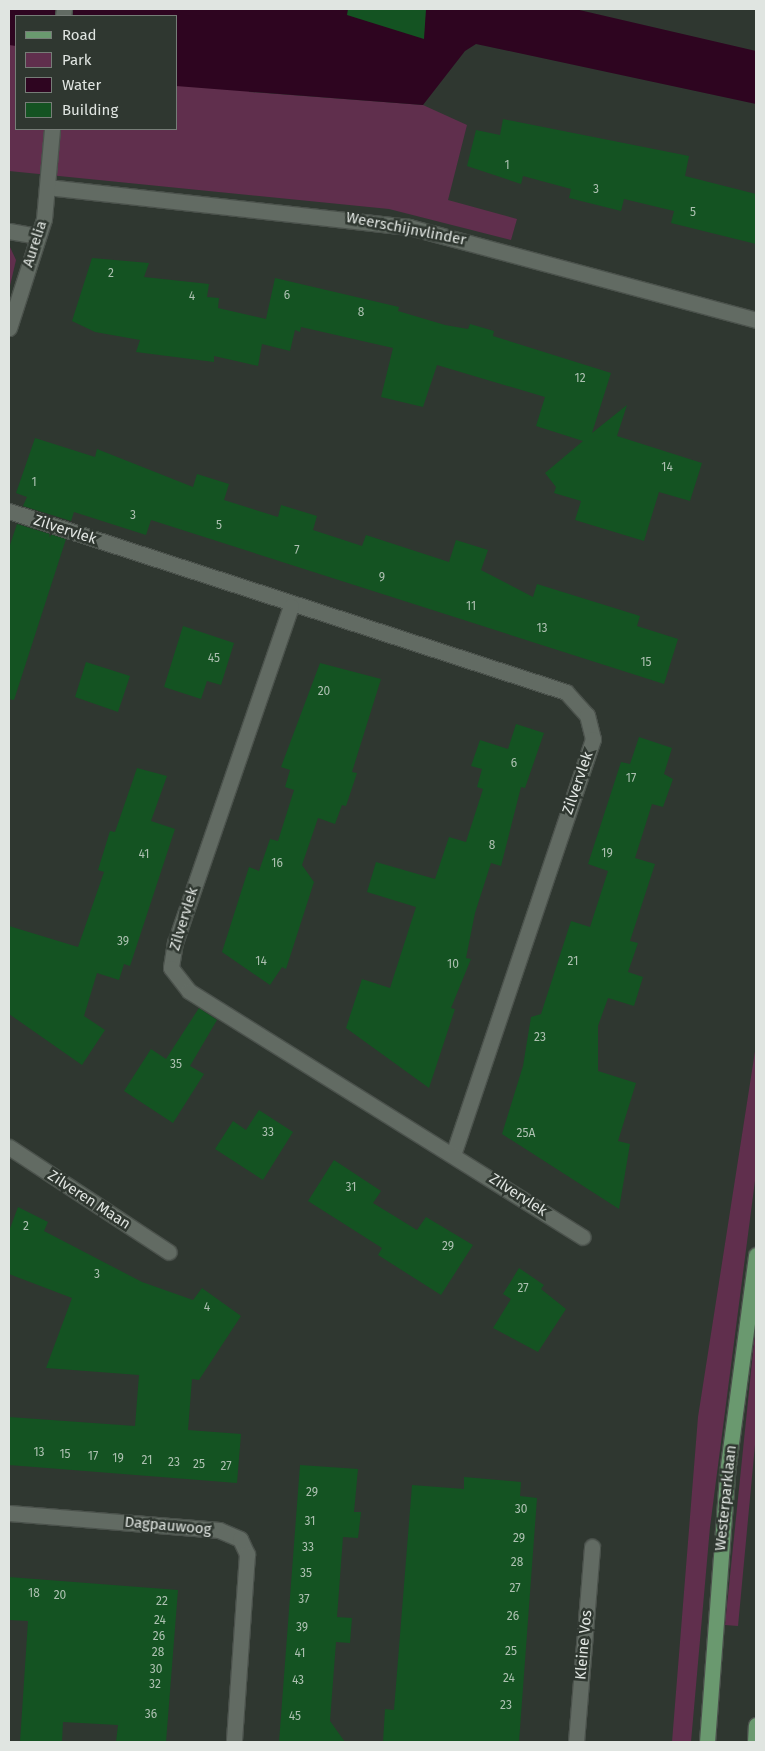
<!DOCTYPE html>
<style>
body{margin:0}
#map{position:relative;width:765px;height:1751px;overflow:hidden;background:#2f3730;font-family:"Fira Sans",sans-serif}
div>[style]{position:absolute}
.green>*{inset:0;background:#602f4d}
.water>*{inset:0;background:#2e0520}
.building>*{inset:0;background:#145322}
.roads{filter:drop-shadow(1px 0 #4b524c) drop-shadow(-1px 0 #4b524c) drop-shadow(0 1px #4b524c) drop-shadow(0 -1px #4b524c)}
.minor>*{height:15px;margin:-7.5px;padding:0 7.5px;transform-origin:7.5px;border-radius:7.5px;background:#626b63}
.major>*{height:15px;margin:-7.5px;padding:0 7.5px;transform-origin:7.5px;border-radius:7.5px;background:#6a996f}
span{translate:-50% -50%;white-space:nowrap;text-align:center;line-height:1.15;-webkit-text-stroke:5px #2f3730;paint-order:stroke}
.number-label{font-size:12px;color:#adc0b1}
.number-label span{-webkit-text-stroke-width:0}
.street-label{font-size:15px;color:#e0e5e1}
.frame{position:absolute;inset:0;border:10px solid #e0e5e1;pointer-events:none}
.legend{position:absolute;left:15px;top:15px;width:162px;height:115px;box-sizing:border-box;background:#2f3730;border:1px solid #767d77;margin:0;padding:6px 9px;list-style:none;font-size:15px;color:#e0e5e1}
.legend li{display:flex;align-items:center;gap:10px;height:25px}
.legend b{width:25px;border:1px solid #767d77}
</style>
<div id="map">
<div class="green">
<i style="clip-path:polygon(evenodd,9px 9px,258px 9px,249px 92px,423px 105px,467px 125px,448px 200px,517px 219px,511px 240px,389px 209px,9px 171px,9px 9px,16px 16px,176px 16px,176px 129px,16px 129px,16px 16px)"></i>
<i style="clip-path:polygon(9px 245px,16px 260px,9px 290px)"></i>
<i style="clip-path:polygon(756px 1045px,756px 1173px,710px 1527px,691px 1742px,672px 1742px,698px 1417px)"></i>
<i style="clip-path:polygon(756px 1323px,756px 1434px,738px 1626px,725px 1625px)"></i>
</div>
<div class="water">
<i style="clip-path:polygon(9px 9px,575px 9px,756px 51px,756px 104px,476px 44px,465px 51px,423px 105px,176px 86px,176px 16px,16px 16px,16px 46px,9px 45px)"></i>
</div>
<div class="building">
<i style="clip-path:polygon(348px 9px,426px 9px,424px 39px,347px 15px)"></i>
<i style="clip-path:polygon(503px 119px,689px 156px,685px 176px,756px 194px,756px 244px,671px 223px,674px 211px,624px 199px,621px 211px,569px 198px,571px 189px,523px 176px,521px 184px,467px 166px,476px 130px,500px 135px)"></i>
<i style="clip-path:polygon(92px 258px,149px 263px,144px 277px,209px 284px,207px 297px,219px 298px,218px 308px,266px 319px,275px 278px,399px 307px,398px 311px,445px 325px,468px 329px,470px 324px,494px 331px,493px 336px,611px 373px,592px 433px,627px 405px,617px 436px,702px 463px,690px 501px,659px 492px,644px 541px,575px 520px,581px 501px,554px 493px,556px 487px,545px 473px,583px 441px,536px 426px,545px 397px,437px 365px,423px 407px,381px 397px,393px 348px,301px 327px,300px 332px,295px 330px,290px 351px,262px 344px,258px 366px,214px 356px,214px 362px,136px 352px,140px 340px,95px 332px,72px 321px)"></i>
<i style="clip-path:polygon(35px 438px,95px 457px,97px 449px,193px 487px,197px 474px,229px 484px,224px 500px,278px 517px,281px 505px,317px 516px,313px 530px,362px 546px,366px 535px,449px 562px,456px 540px,488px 550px,481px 570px,533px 597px,537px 584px,640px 616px,637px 626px,678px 639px,664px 684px,151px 520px,146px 535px,74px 512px,71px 521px,23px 506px,27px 497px,16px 493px)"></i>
<i style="clip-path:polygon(17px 524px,66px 539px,14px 700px,9px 699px,9px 548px)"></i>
<i style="clip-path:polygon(183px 626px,234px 643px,221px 685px,207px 681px,201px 699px,164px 687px)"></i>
<i style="clip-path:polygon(86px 662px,130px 676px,118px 712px,75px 697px)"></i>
<i style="clip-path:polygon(320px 663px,381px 679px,352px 772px,357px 773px,346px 806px,342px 805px,335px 824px,318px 818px,302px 865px,314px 882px,286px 969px,282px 967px,270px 985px,222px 952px,249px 867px,259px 871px,270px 839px,278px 841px,294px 790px,285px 787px,290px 770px,281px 767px)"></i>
<i style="clip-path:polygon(516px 724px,544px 733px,525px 788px,521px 787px,501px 866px,491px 863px,475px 913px,466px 958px,471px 959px,451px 1008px,455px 1009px,429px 1088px,346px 1028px,362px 979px,390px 988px,416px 907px,367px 892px,376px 862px,435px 879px,449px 837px,466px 842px,483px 789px,477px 787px,482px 769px,471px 766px,480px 740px,508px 749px)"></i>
<i style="clip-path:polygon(639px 737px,672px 748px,664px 774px,673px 779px,663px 807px,652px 804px,635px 858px,655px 864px,630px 941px,638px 943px,628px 972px,643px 977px,634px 1006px,608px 998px,598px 1026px,598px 1071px,636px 1083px,618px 1141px,630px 1144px,619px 1209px,502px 1134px,523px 1066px,531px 1017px,541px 1014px,571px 921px,590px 927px,608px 871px,588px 864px,621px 762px,630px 764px)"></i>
<i style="clip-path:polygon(137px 768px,167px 776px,151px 821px,175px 829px,130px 966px,124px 964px,119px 980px,97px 973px,84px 1016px,105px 1030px,82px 1065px,9px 1014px,9px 926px,78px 947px,104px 872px,98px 870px,110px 831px,115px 832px)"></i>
<i style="clip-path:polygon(199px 1008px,217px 1020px,190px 1066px,204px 1074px,173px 1123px,124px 1091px,151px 1049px,166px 1059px)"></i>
<i style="clip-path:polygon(259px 1110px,293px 1132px,263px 1180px,215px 1149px,233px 1121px,246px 1130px)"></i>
<i style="clip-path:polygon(334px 1160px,381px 1191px,373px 1203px,417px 1230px,426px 1217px,473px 1245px,441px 1295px,378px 1255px,382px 1248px,308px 1201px)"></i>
<i style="clip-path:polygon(18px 1207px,48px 1222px,44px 1231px,142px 1282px,193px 1300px,202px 1288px,241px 1316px,199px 1380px,192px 1379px,188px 1430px,241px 1434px,237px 1483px,9px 1465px,9px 1417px,135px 1426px,139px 1375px,46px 1368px,72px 1298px,9px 1274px,9px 1231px)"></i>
<i style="clip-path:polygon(519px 1268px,544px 1285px,541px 1289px,566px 1309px,538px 1352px,493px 1328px,511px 1299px,503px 1294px)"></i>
<i style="clip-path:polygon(300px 1465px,358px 1469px,354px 1512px,361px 1512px,358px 1538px,343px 1537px,337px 1617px,352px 1618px,350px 1643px,336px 1642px,330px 1721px,345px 1742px,279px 1742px)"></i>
<i style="clip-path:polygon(464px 1477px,521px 1482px,520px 1496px,537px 1498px,519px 1742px,383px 1742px,385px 1709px,394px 1710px,412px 1485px,464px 1489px)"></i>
<i style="clip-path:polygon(9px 1577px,178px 1590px,166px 1742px,116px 1742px,118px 1725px,63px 1722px,62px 1742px,20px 1742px,28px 1621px,9px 1620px)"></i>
</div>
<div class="roads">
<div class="minor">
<i style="left:63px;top:16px;width:7px;rotate:-82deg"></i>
<i style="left:47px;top:187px;width:364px;rotate:6.3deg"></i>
<i style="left:409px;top:227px;width:359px;rotate:15deg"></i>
<i style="left:9px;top:231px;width:28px;rotate:10deg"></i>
<i style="left:9px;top:328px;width:114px;rotate:-72.2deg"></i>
<i style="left:44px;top:219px;width:90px;rotate:-84.9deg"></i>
<i style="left:9px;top:511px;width:586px;rotate:18deg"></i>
<i style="left:566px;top:692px;width:31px;rotate:48deg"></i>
<i style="left:587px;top:715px;width:25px;rotate:76deg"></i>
<i style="left:593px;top:739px;width:437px;rotate:108.6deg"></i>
<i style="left:291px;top:606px;width:355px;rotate:109deg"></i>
<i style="left:175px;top:942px;width:26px;rotate:99deg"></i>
<i style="left:171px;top:968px;width:29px;rotate:52deg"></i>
<i style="left:189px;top:991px;width:464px;rotate:32deg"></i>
<i style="left:9px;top:1147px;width:191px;rotate:33.3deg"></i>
<i style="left:9px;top:1513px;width:211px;rotate:4.6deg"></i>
<i style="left:219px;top:1530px;width:23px;rotate:23deg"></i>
<i style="left:240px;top:1539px;width:17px;rotate:65deg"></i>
<i style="left:247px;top:1554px;width:188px;rotate:94deg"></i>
<i style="left:576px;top:1742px;width:196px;rotate:-85.3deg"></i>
</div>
<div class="major">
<i style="left:707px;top:1742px;width:270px;rotate:-85.7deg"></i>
<i style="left:727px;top:1473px;width:220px;rotate:-82.4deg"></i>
<i style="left:755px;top:1742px;width:17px;rotate:-87deg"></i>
</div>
</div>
<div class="number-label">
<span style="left:507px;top:166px">1</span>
<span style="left:596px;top:190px">3</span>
<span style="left:693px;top:213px">5</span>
<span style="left:111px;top:274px">2</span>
<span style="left:287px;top:296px">6</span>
<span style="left:192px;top:297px">4</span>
<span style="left:361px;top:313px">8</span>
<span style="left:580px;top:379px">12</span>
<span style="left:667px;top:468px">14</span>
<span style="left:34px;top:483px">1</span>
<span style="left:133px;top:516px">3</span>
<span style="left:219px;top:526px">5</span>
<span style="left:297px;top:551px">7</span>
<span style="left:382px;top:578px">9</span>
<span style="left:471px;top:607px">11</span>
<span style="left:542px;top:629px">13</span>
<span style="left:214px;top:659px">45</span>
<span style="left:646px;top:663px">15</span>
<span style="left:324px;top:692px">20</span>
<span style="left:514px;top:764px">6</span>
<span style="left:631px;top:779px">17</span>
<span style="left:492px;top:846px">8</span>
<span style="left:607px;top:854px">19</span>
<span style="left:144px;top:855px">41</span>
<span style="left:277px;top:864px">16</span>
<span style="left:123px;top:942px">39</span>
<span style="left:261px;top:962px">14</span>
<span style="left:573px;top:962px">21</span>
<span style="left:453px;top:965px">10</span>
<span style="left:540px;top:1038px">23</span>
<span style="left:176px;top:1065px">35</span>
<span style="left:268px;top:1133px">33</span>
<span style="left:526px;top:1134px">25A</span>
<span style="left:351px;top:1188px">31</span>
<span style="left:26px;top:1227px">2</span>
<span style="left:448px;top:1247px">29</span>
<span style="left:97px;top:1275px">3</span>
<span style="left:523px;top:1289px">27</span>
<span style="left:207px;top:1308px">4</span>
<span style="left:39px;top:1453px">13</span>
<span style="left:65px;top:1455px">15</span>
<span style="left:93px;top:1457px">17</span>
<span style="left:118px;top:1459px">19</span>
<span style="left:147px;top:1461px">21</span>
<span style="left:174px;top:1463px">23</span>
<span style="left:199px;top:1465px">25</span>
<span style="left:226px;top:1467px">27</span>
<span style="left:312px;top:1493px">29</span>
<span style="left:521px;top:1510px">30</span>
<span style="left:310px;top:1522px">31</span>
<span style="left:519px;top:1539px">29</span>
<span style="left:308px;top:1548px">33</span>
<span style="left:517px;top:1563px">28</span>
<span style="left:306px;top:1574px">35</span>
<span style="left:515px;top:1589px">27</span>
<span style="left:34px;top:1594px">18</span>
<span style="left:60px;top:1596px">20</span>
<span style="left:304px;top:1600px">37</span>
<span style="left:162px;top:1602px">22</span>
<span style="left:513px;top:1617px">26</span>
<span style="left:160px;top:1621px">24</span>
<span style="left:302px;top:1628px">39</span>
<span style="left:159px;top:1637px">26</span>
<span style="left:511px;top:1652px">25</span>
<span style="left:158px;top:1653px">28</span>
<span style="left:300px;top:1654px">41</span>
<span style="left:156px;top:1670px">30</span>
<span style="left:509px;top:1679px">24</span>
<span style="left:298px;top:1681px">43</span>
<span style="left:155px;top:1685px">32</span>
<span style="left:506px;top:1706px">23</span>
<span style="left:151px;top:1715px">36</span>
<span style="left:295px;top:1717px">45</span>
</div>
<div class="street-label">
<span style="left:406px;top:229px;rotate:11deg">Weerschijnvlinder</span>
<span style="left:35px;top:244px;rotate:-72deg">Aurelia</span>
<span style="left:65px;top:530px;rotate:18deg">Zilvervlek</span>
<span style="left:578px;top:783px;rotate:-71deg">Zilvervlek</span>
<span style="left:184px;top:919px;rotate:-73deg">Zilvervlek</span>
<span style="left:518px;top:1195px;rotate:33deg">Zilvervlek</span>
<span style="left:89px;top:1200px;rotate:33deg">Zilveren Maan</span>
<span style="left:726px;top:1498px;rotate:-84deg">Westerparklaan</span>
<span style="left:168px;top:1526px;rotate:5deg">Dagpauwoog</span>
<span style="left:584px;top:1645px;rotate:-85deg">Kleine Vos</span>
</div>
<div class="frame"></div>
<ul class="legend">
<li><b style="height:6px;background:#6a996f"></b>Road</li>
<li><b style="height:14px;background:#602f4d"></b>Park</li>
<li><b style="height:14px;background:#2e0520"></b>Water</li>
<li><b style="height:14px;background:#145322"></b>Building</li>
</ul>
</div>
